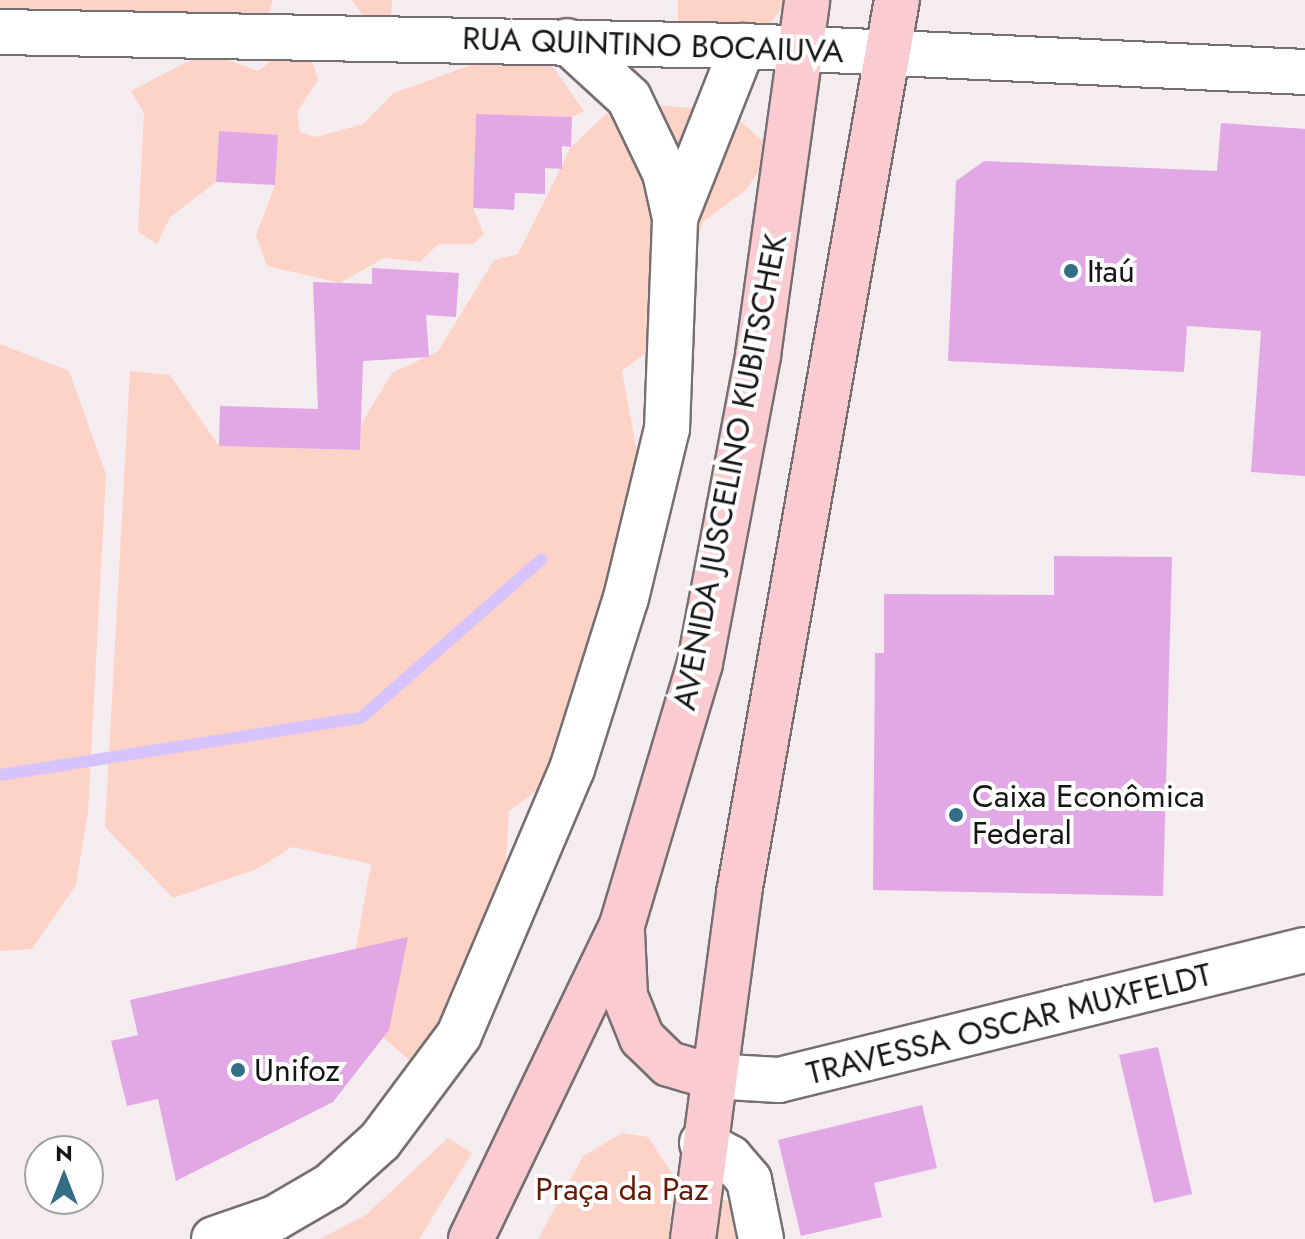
<!DOCTYPE html>
<meta charset="utf-8">
<style>
body{margin:0}
#map{position:relative;width:1305px;height:1239px;overflow:hidden;background:#f4ecef;font-family:Jost,sans-serif}
div>[style]{position:absolute}
.green>*{inset:0;background:#fdd2c7}
.stream>*{height:12px;margin:-6px;padding:0 6px;transform-origin:6px;border-radius:6px;background:#d6c3fd}
.building>*{inset:0;background:#e1a8e5}
.roads{filter:drop-shadow(2px 0 #766f72) drop-shadow(-2px 0 #766f72) drop-shadow(0 2px #766f72) drop-shadow(0 -2px #766f72)}
.minor>*{height:44px;margin:-22px;padding:0 22px;transform-origin:22px;border-radius:22px;background:#fff}
.major>*{height:44px;margin:-22px;padding:0 22px;transform-origin:22px;border-radius:22px;background:#faccd1}
.dots>*{width:22px;height:22px;translate:-50% -50%;box-sizing:border-box;border:4px solid #fff;border-radius:50%}
span{translate:-50% -50%;white-space:nowrap;text-align:center;line-height:1.15;-webkit-text-stroke:8px #fff;paint-order:stroke}
.street-label{font-size:32px;color:#171415}
.poi-label{font-size:32px;color:#171415}
.left{translate:0 -50%;text-align:left}
.park-label{font-size:32px;color:#631b07}
.north{position:absolute;left:24px;top:1135px;width:80px;height:80px;box-sizing:border-box;background:#fff;border:2px solid #a2a1a1;border-radius:50%;rotate:0deg;font-size:22px;font-weight:700;line-height:32px;text-align:center;color:#171415}
.north::after{content:'';display:block;margin:auto;width:28px;height:36px;background:#336d86;clip-path:polygon(50% 0,100% 100%,50% 72%,0 100%)}
</style>
<div id="map">
<div class="green">
<i style="clip-path:polygon(0 0,273px 0,267px 19px,0 24px)"></i>
<i style="clip-path:polygon(352px 0,392px 0,391px 19px,365px 18px)"></i>
<i style="clip-path:polygon(678px 0,786px 0,786px 2px,761px 37px,703px 42px,678px 20px)"></i>
<i style="clip-path:polygon(309px 50px,318px 80px,297px 112px,300px 132px,316px 137px,363px 124px,394px 93px,504px 53px,545px 56px,584px 111px,572px 117px,476px 114px,473px 208px,484px 234px,473px 244px,438px 244px,420px 262px,384px 258px,340px 283px,267px 266px,256px 235px,275px 185px,278px 136px,219px 131px,216px 182px,170px 217px,157px 244px,138px 232px,144px 113px,131px 91px,206px 52px,258px 71px,282px 52px)"></i>
<i style="clip-path:polygon(654px 105px,729px 111px,773px 150px,746px 190px,703px 222px,658px 344px,622px 371px,646px 501px,566px 769px,509px 811px,502px 925px,423px 1072px,369px 1025px,354px 959px,371px 864px,292px 847px,257px 869px,173px 898px,105px 827px,130px 371px,170px 375px,219px 446px,360px 450px,361px 424px,392px 373px,438px 351px,494px 260px,518px 254px,571px 147px,609px 111px)"></i>
<i style="clip-path:polygon(0 344px,69px 371px,106px 474px,88px 811px,76px 885px,32px 949px,0 951px)"></i>
<i style="clip-path:polygon(622px 1133px,648px 1137px,673px 1175px,669px 1239px,538px 1239px,583px 1156px)"></i>
<i style="clip-path:polygon(448px 1138px,472px 1153px,419px 1239px,320px 1239px,367px 1214px)"></i>
<i style="clip-path:polygon(719px 1199px,736px 1203px,746px 1239px,705px 1239px)"></i>
</div>
<div class="stream">
<i style="left:0;top:775px;width:365px;rotate:-9deg"></i>
<i style="left:361px;top:718px;width:240px;rotate:-41.3deg"></i>
</div>
<div class="building">
<i style="clip-path:polygon(476px 114px,572px 117px,571px 147px,562px 146px,562px 169px,545px 168px,545px 194px,515px 193px,514px 210px,473px 208px)"></i>
<i style="clip-path:polygon(1221px 123px,1305px 129px,1305px 476px,1251px 472px,1261px 331px,1187px 326px,1184px 372px,948px 361px,956px 181px,984px 161px,1217px 171px)"></i>
<i style="clip-path:polygon(219px 131px,278px 135px,275px 185px,216px 182px)"></i>
<i style="clip-path:polygon(372px 268px,459px 273px,456px 317px,426px 315px,429px 357px,363px 361px,360px 450px,219px 446px,220px 406px,318px 409px,313px 282px,372px 284px)"></i>
<i style="clip-path:polygon(1054px 556px,1172px 557px,1163px 896px,873px 890px,875px 653px,884px 653px,884px 594px,1054px 595px)"></i>
<i style="clip-path:polygon(408px 937px,389px 1030px,333px 1102px,176px 1181px,158px 1099px,127px 1106px,111px 1041px,138px 1035px,130px 1000px)"></i>
<i style="clip-path:polygon(1158px 1047px,1192px 1194px,1154px 1203px,1119px 1055px)"></i>
<i style="clip-path:polygon(922px 1105px,937px 1168px,874px 1183px,882px 1217px,801px 1236px,778px 1140px)"></i>
</div>
<div class="roads">
<div class="minor">
<i style="left:0;top:32px;width:743px;rotate:1.08deg"></i>
<i style="left:743px;top:46px;width:563px;rotate:2.65deg"></i>
<i style="left:675px;top:218px;width:185px;rotate:-68.4deg"></i>
<i style="left:710px;top:1076px;width:69px;rotate:3.3deg"></i>
<i style="left:779px;top:1080px;width:542px;rotate:-13.88deg"></i>
<i style="left:702px;top:1143px;width:32px;rotate:28deg"></i>
<i style="left:730px;top:1158px;width:29px;rotate:49deg"></i>
<i style="left:749px;top:1180px;width:60px;rotate:78.5deg"></i>
<i style="left:214px;top:1239px;width:65px;rotate:-19deg"></i>
<i style="left:275px;top:1218px;width:64px;rotate:-30.2deg"></i>
<i style="left:330px;top:1186px;width:67px;rotate:-42deg"></i>
<i style="left:380px;top:1141px;width:132px;rotate:-53.3deg"></i>
<i style="left:459px;top:1035px;width:289px;rotate:-67deg"></i>
<i style="left:572px;top:769px;width:179px;rotate:-72.5deg"></i>
<i style="left:626px;top:598px;width:174px;rotate:-76.4deg"></i>
<i style="left:667px;top:429px;width:211px;rotate:-87.8deg"></i>
<i style="left:675px;top:218px;width:46px;rotate:-102.5deg"></i>
<i style="left:665px;top:173px;width:83px;rotate:-115.6deg"></i>
<i style="left:629px;top:98px;width:84px;rotate:-137.4deg"></i>
</div>
<div class="major">
<i style="left:622px;top:932px;width:64px;rotate:87.3deg"></i>
<i style="left:625px;top:996px;width:45px;rotate:68deg"></i>
<i style="left:642px;top:1038px;width:37px;rotate:44deg"></i>
<i style="left:669px;top:1064px;width:43px;rotate:16.3deg"></i>
<i style="left:471px;top:1239px;width:348px;rotate:-64.3deg"></i>
<i style="left:622px;top:925px;width:273px;rotate:-73.4deg"></i>
<i style="left:700px;top:663px;width:313px;rotate:-79.3deg"></i>
<i style="left:758px;top:355px;width:358px;rotate:-82.1deg"></i>
<i style="left:693px;top:1239px;width:349px;rotate:-82.4deg"></i>
<i style="left:739px;top:893px;width:907px;rotate:-79.97deg"></i>
</div>
</div>
<div class="dots">
<i style="left:1071px;top:271px;background:#336d86"></i>
<i style="left:956px;top:815px;background:#336d86"></i>
<i style="left:238px;top:1070px;background:#336d86"></i>
</div>
<div class="street-label">
<span style="left:653px;top:45px;rotate:2deg">RUA QUINTINO BOCAIUVA</span>
<span style="left:730px;top:472px;rotate:-79deg">AVENIDA JUSCELINO KUBITSCHEK</span>
<span style="left:1009px;top:1024px;rotate:-14deg">TRAVESSA OSCAR MUXFELDT</span>
</div>
<div class="poi-label">
<span class="left" style="left:1087px;top:271px">Itaú</span>
<span class="left" style="left:972px;top:815px">Caixa Econômica<br>Federal</span>
<span class="left" style="left:254px;top:1070px">Unifoz</span>
</div>
<div class="park-label">
<span style="left:622px;top:1189px">Praça da Paz</span>
</div>
<div class="north">N</div>
</div>
